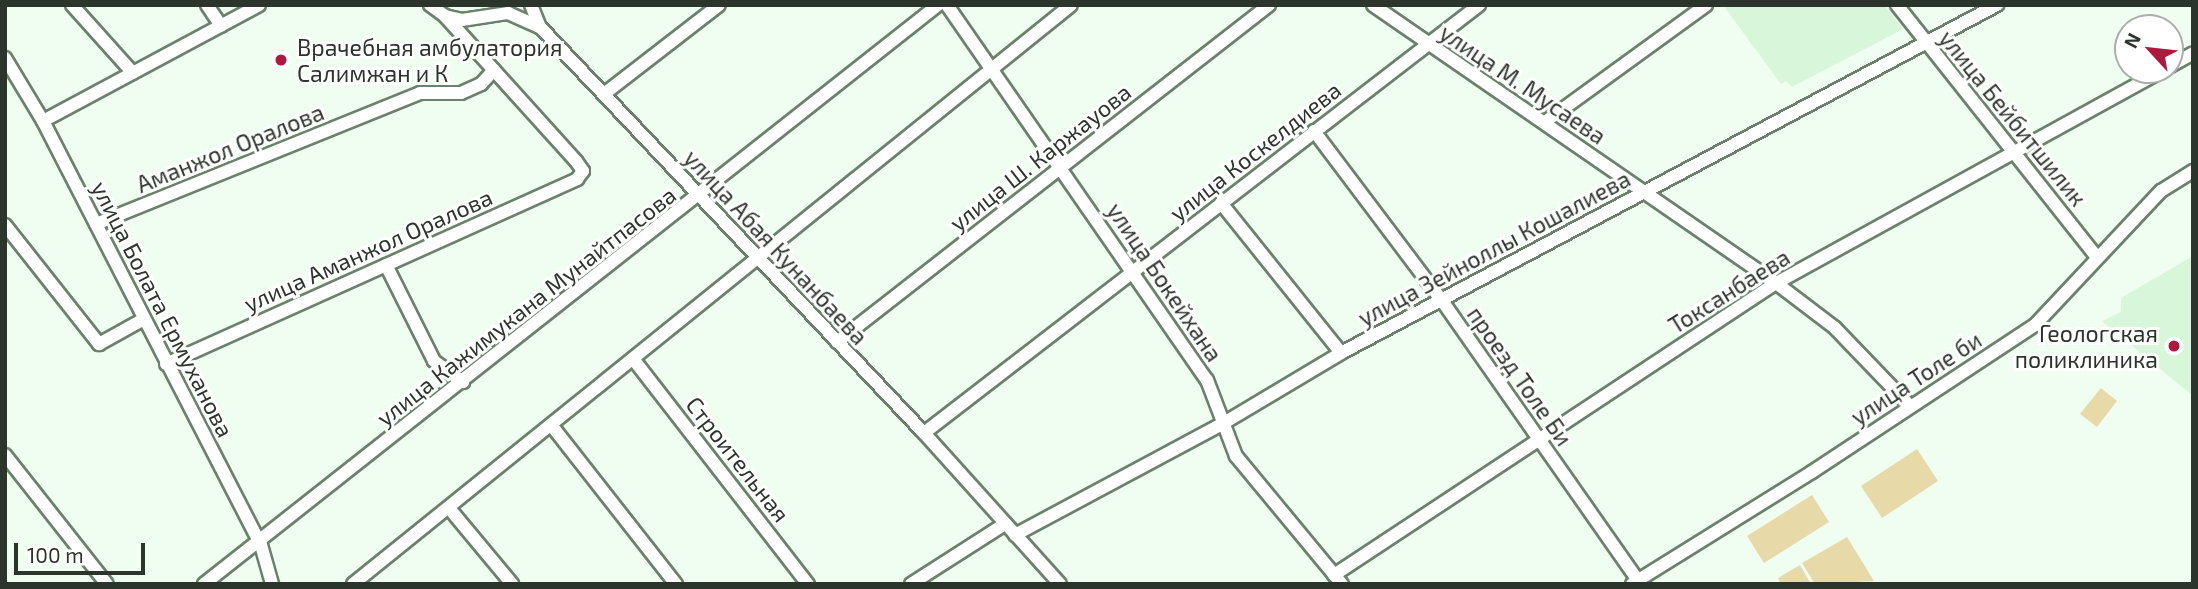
<!DOCTYPE html>
<meta charset="utf-8">
<style>
body{margin:0}
#map{position:relative;width:2198px;height:589px;overflow:hidden;background:#effef0;font-family:"Exo 2",sans-serif}
div>[style]{position:absolute}
.built>*{inset:0;background:#d7f6da}
.green>*{inset:0;background:#e7d9a8}
.roads{filter:drop-shadow(2px 0 #6b816d) drop-shadow(-2px 0 #6b816d) drop-shadow(0 2px #6b816d) drop-shadow(0 -2px #6b816d)}
.minor>*{height:12px;margin:-6px;padding:0 6px;transform-origin:6px;border-radius:6px;background:#fff}
.dots>*{width:19px;height:19px;translate:-50% -50%;box-sizing:border-box;border:4px solid #fff;border-radius:50%}
span{translate:-50% -50%;white-space:nowrap;text-align:center;line-height:1.15;-webkit-text-stroke:6px #fff;paint-order:stroke}
.poi-label{font-size:23px;color:#2c352c}
.left{translate:0 -50%;text-align:left}
.right{translate:-100% -50%;text-align:right}
.street-label{font-size:23px;color:#2c352c}
.frame{position:absolute;inset:0;border:7px solid #2c352c;pointer-events:none}
.north{position:absolute;left:2114px;top:14px;width:70px;height:70px;box-sizing:border-box;background:#fff;border:2px solid #abaeab;border-radius:50%;rotate:297deg;font-size:19px;font-weight:700;line-height:28px;text-align:center;color:#2c352c}
.north::after{content:'';display:block;margin:auto;width:24px;height:32px;background:#ad183c;clip-path:polygon(50% 0,100% 100%,50% 72%,0 100%)}
.scale{position:absolute;left:14px;top:543px;width:131px;height:32px;box-sizing:border-box;border:4px solid #2c352c;border-top:0;padding-left:9px;font-size:21px;line-height:24px;white-space:nowrap;color:#2c352c;-webkit-text-stroke:5px #fff;paint-order:stroke}
</style>
<div id="map">
<div class="built">
<i style="clip-path:polygon(1723px 5px,1884px 5px,1903px 29px,1792px 87px,1786px 81px,1781px 84px)"></i>
<i style="clip-path:polygon(2193px 256px,2193px 396px,2102px 321px,2121px 312px,2121px 298px)"></i>
</div>
<div class="green">
<i style="clip-path:polygon(2101px 388px,2117px 401px,2097px 427px,2080px 414px)"></i>
<i style="clip-path:polygon(1917px 449px,1938px 481px,1882px 518px,1861px 486px)"></i>
<i style="clip-path:polygon(1812px 495px,1829px 522px,1764px 563px,1747px 536px)"></i>
<i style="clip-path:polygon(1847px 537px,1874px 581px,1815px 584px,1802px 563px)"></i>
<i style="clip-path:polygon(1800px 565px,1811px 584px,1781px 584px,1778px 578px)"></i>
</div>
<div class="roads">
<div class="minor">
<i style="left:72px;top:5px;width:91px;rotate:48.1deg"></i>
<i style="left:207px;top:5px;width:25px;rotate:56deg"></i>
<i style="left:430px;top:5px;width:19px;rotate:36deg"></i>
<i style="left:445px;top:16px;width:17px;rotate:13deg"></i>
<i style="left:462px;top:20px;width:47px;rotate:-8.7deg"></i>
<i style="left:508px;top:13px;width:35px;rotate:24deg"></i>
<i style="left:540px;top:27px;width:559px;rotate:46.6deg"></i>
<i style="left:924px;top:433px;width:203px;rotate:48deg"></i>
<i style="left:531px;top:5px;width:24px;rotate:68deg"></i>
<i style="left:947px;top:5px;width:456px;rotate:55.3deg"></i>
<i style="left:1207px;top:380px;width:81px;rotate:69.1deg"></i>
<i style="left:1236px;top:456px;width:166px;rotate:50.4deg"></i>
<i style="left:1373px;top:5px;width:490px;rotate:34.6deg"></i>
<i style="left:1776px;top:283px;width:74px;rotate:37.3deg"></i>
<i style="left:1835px;top:328px;width:108px;rotate:46.1deg"></i>
<i style="left:1897px;top:5px;width:322px;rotate:51.6deg"></i>
<i style="left:5px;top:58px;width:74px;rotate:58.9deg"></i>
<i style="left:43px;top:121px;width:477px;rotate:62.8deg"></i>
<i style="left:261px;top:545px;width:41px;rotate:74.2deg"></i>
<i style="left:2170px;top:66px;width:26px;rotate:-29deg"></i>
<i style="left:604px;top:94px;width:145px;rotate:-37.7deg"></i>
<i style="left:43px;top:121px;width:245px;rotate:-28.2deg"></i>
<i style="left:1545px;top:122px;width:199px;rotate:-36deg"></i>
<i style="left:1314px;top:131px;width:214px;rotate:53deg"></i>
<i style="left:1443px;top:302px;width:340px;rotate:55deg"></i>
<i style="left:1221px;top:203px;width:192px;rotate:51.3deg"></i>
<i style="left:96px;top:224px;width:349px;rotate:-22deg"></i>
<i style="left:420px;top:93px;width:41px"></i>
<i style="left:461px;top:93px;width:22px;rotate:-24deg"></i>
<i style="left:481px;top:84px;width:19px;rotate:-47deg"></i>
<i style="left:5px;top:225px;width:152px;rotate:51.7deg"></i>
<i style="left:99px;top:344px;width:51px;rotate:-29.1deg"></i>
<i style="left:386px;top:265px;width:107px;rotate:63.4deg"></i>
<i style="left:434px;top:361px;width:36px;rotate:36deg"></i>
<i style="left:837px;top:342px;width:548px;rotate:-37.96deg"></i>
<i style="left:634px;top:360px;width:284px;rotate:52.2deg"></i>
<i style="left:166px;top:364px;width:451px;rotate:-24.2deg"></i>
<i style="left:577px;top:179px;width:10px;rotate:-53deg"></i>
<i style="left:583px;top:171px;width:12px;rotate:-125deg"></i>
<i style="left:576px;top:161px;width:195px;rotate:-132.1deg"></i>
<i style="left:552px;top:426px;width:201px;rotate:51.9deg"></i>
<i style="left:924px;top:433px;width:701px;rotate:-37.64deg"></i>
<i style="left:5px;top:455px;width:164px;rotate:51.7deg"></i>
<i style="left:449px;top:508px;width:99px;rotate:50.3deg"></i>
<i style="left:1015px;top:535px;width:235px;rotate:-28.2deg"></i>
<i style="left:1222px;top:424px;width:139px;rotate:-30.8deg"></i>
<i style="left:1341px;top:353px;width:743px;rotate:-27.95deg"></i>
<i style="left:1334px;top:575px;width:530px;rotate:-33.45deg"></i>
<i style="left:1776px;top:283px;width:442px;rotate:-28.8deg"></i>
<i style="left:204px;top:584px;width:935px;rotate:-38.27deg"></i>
<i style="left:353px;top:584px;width:922px;rotate:-38.88deg"></i>
<i style="left:911px;top:584px;width:112px;rotate:-32.6deg"></i>
<i style="left:1632px;top:584px;width:212px;rotate:-31.9deg"></i>
<i style="left:1812px;top:472px;width:267px;rotate:-33.4deg"></i>
<i style="left:2035px;top:325px;width:184px;rotate:-46.8deg"></i>
<i style="left:2161px;top:191px;width:38px;rotate:-32deg"></i>
</div>
</div>
<div class="dots">
<i style="left:281px;top:60px;background:#ad183c"></i>
<i style="left:2174px;top:346px;background:#ad183c"></i>
</div>
<div class="poi-label">
<span class="left" style="left:297px;top:60px">Врачебная амбулатория<br>Салимжан и К</span>
<span class="right" style="left:2158px;top:346px">Геологская<br>поликлиника</span>
</div>
<div class="street-label">
<span style="left:1523px;top:84px;rotate:34deg">улица М. Мусаева</span>
<span style="left:2013px;top:118px;rotate:51deg">улица Бейбитшилик</span>
<span style="left:230px;top:148px;rotate:-22deg">Аманжол Оралова</span>
<span style="left:1255px;top:151px;rotate:-38deg">улица Коскелдиева</span>
<span style="left:1040px;top:157px;rotate:-38deg">улица Ш. Каржауова</span>
<span style="left:776px;top:247px;rotate:47deg">улица Абая Кунанбаева</span>
<span style="left:1494px;top:248px;rotate:-28deg">улица Зейноллы Кошалиева</span>
<span style="left:368px;top:250px;rotate:-24deg">улица Аманжол Оралова</span>
<span style="left:1165px;top:282px;rotate:56deg">улица Бокейхана</span>
<span style="left:1729px;top:291px;rotate:-32deg">Токсанбаева</span>
<span style="left:526px;top:306px;rotate:-38deg">улица Кажимукана Мунайтпасова</span>
<span style="left:163px;top:309px;rotate:63deg">улица Болата Ермуханова</span>
<span style="left:1520px;top:376px;rotate:55deg">проезд Толе Би</span>
<span style="left:1916px;top:378px;rotate:-33deg">улица Толе би</span>
<span style="left:738px;top:459px;rotate:52deg">Строительная</span>
</div>
<div class="frame"></div>
<div class="north">N</div>
<div class="scale">100 m</div>
</div>
